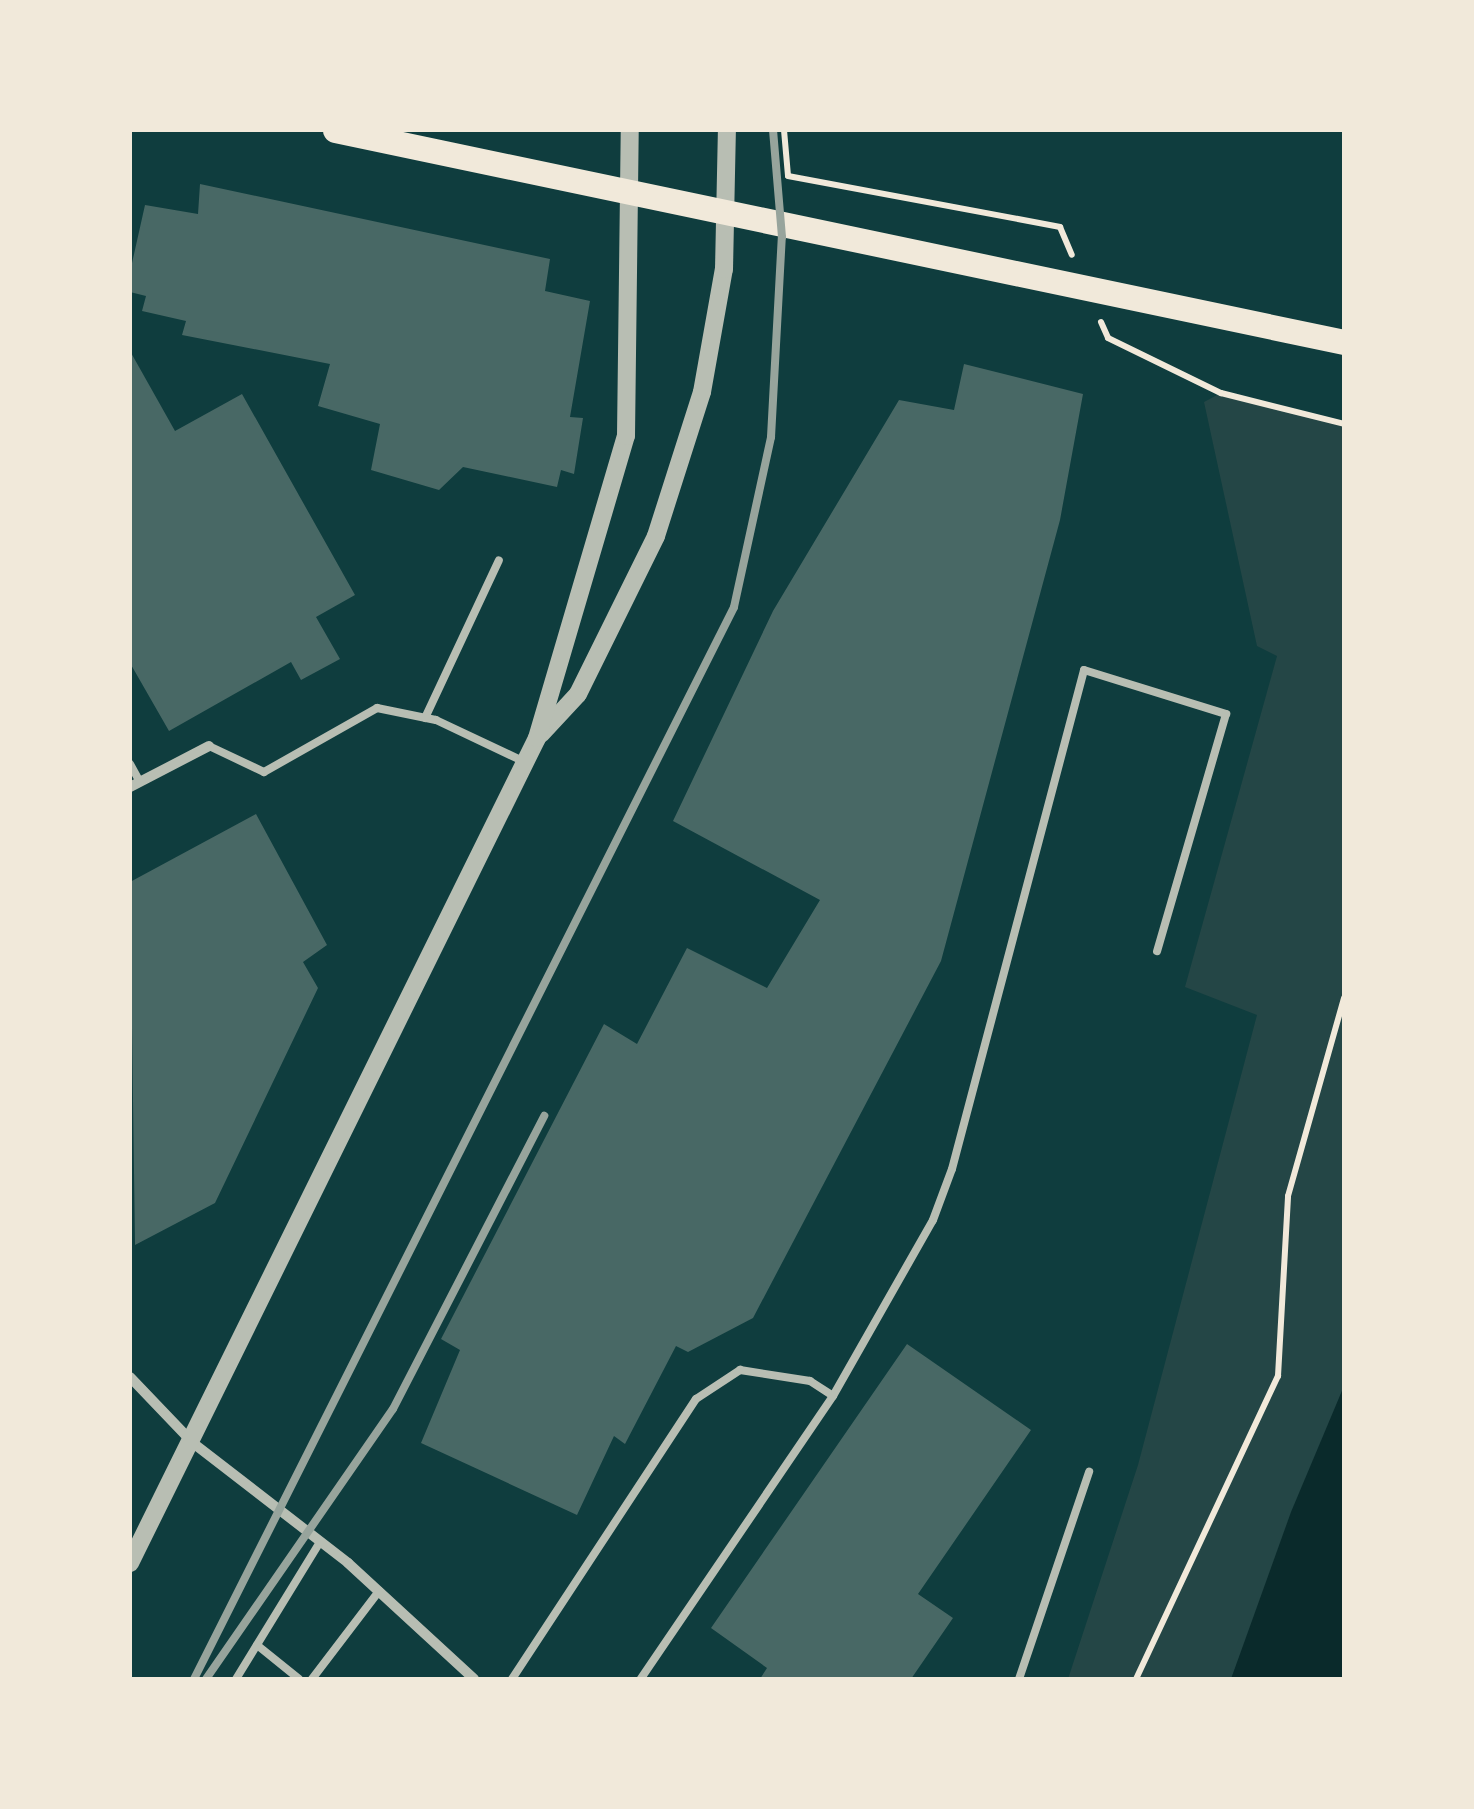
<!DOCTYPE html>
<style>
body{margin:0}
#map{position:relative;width:1474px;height:1809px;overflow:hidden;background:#0f3d3e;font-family:"Work Sans",sans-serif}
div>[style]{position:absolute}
.green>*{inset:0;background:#244646}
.water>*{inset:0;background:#0a2a2b}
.building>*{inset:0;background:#486865}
.path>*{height:6px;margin:-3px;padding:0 3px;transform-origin:3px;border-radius:3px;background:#f1e9da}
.service>*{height:8px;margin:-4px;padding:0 4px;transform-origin:4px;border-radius:4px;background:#b8beb3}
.minor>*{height:10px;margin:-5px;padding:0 5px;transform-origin:5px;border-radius:5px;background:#b8beb3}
.tertiary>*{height:18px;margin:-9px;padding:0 9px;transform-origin:9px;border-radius:9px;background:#b8beb3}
.primary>*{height:25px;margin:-12.5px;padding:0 12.5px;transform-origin:12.5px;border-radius:12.5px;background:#f1e9da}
.rail>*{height:8px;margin:-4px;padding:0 4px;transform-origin:4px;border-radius:4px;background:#97a49c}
span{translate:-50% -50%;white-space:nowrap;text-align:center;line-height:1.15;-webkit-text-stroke:8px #f1e9da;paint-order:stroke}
.frame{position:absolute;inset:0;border:132px solid #f1e9da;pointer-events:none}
</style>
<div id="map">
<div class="green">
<i style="clip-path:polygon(1221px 393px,1344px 424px,1344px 1386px,1231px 1679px,1068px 1679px,1138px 1465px,1257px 1015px,1185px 987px,1277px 656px,1257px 646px,1204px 402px)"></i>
</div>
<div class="water">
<i style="clip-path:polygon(1344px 1386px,1344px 1679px,1231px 1679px,1291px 1512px)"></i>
</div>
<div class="building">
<i style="clip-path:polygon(200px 184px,550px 259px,545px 291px,590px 301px,570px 417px,583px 418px,574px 474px,561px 470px,557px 487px,463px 467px,439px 490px,371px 470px,380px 424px,318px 406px,330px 364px,182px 335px,186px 321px,142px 311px,146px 296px,130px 292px,130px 272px,145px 205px,198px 214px)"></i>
<i style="clip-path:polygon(130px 351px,175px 431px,242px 394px,355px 595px,316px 617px,340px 659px,301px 680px,291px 662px,169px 731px,130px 663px)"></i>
<i style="clip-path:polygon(964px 364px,1083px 394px,1060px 520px,941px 961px,753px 1318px,688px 1352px,676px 1346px,625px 1444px,614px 1436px,577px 1515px,421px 1443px,460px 1350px,441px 1339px,604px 1024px,637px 1044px,687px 948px,767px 988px,820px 900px,673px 821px,773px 611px,899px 400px,954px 410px)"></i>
<i style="clip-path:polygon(256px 814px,327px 945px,303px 962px,318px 988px,215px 1203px,135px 1245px,130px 882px)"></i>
<i style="clip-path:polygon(907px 1344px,1031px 1430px,918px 1594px,953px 1618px,911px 1679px,760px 1679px,767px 1668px,711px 1628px)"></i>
</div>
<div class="path">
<i style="left:784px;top:130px;width:46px;rotate:85deg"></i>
<i style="left:788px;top:176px;width:277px;rotate:10.6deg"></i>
<i style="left:1060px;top:227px;width:30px;rotate:67deg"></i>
<i style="left:1101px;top:322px;width:17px;rotate:66deg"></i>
<i style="left:1108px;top:338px;width:126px;rotate:26deg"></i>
<i style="left:1221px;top:393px;width:127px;rotate:14.1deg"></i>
<i style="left:1136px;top:1679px;width:335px;rotate:-64.9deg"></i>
<i style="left:1278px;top:1376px;width:180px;rotate:-86.8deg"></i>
<i style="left:1288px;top:1196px;width:206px;rotate:-74.2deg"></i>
</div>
<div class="service">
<i style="left:425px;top:718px;width:174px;rotate:-64.9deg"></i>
<i style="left:209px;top:746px;width:61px;rotate:25.3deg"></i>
<i style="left:264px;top:772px;width:130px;rotate:-29.5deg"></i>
<i style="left:377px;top:708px;width:60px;rotate:11.5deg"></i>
<i style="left:436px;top:720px;width:98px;rotate:25.3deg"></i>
<i style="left:130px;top:764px;width:21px;rotate:61deg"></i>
<i style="left:833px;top:1396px;width:202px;rotate:-60.4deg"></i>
<i style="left:933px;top:1220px;width:54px;rotate:-69.6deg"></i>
<i style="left:952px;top:1169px;width:516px;rotate:-75.18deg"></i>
<i style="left:1084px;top:670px;width:149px;rotate:17.2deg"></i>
<i style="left:1226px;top:714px;width:247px;rotate:106.2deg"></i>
<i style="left:257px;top:1645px;width:54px;rotate:39deg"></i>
<i style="left:236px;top:1679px;width:161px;rotate:-58.5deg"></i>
<i style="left:312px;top:1679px;width:111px;rotate:-52.7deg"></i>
<i style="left:512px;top:1679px;width:335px;rotate:-56.7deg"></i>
<i style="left:696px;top:1399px;width:53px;rotate:-33.4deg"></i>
<i style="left:740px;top:1370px;width:71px;rotate:8.9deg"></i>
<i style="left:810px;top:1381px;width:27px;rotate:33deg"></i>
<i style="left:833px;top:1396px;width:342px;rotate:124.2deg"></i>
<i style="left:1019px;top:1679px;width:219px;rotate:-71.3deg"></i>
</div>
<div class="minor">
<i style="left:130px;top:787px;width:89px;rotate:-27.4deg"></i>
<i style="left:130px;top:1377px;width:91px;rotate:46.3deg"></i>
<i style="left:193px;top:1443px;width:196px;rotate:37.7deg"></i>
<i style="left:348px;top:1563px;width:171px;rotate:42.6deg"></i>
</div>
<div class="tertiary">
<i style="left:541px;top:734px;width:54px;rotate:-47.2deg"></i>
<i style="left:578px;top:694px;width:176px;rotate:-63.7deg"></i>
<i style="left:656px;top:536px;width:151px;rotate:-72.3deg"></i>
<i style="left:702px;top:392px;width:125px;rotate:-79.9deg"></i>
<i style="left:724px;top:269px;width:139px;rotate:-88.8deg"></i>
<i style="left:130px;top:1563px;width:920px;rotate:-63.74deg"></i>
<i style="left:537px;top:738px;width:315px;rotate:-73.6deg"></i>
<i style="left:626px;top:436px;width:306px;rotate:-89.3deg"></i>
</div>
<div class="primary">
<i style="left:335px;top:130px;width:1031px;rotate:11.87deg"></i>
</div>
<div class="rail">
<i style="left:194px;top:1679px;width:1200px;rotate:-63.26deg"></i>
<i style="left:734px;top:607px;width:174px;rotate:-77.7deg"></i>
<i style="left:771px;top:437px;width:200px;rotate:-86.9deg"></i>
<i style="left:782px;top:237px;width:107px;rotate:-94.8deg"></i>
<i style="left:206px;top:1679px;width:328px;rotate:-55.3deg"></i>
<i style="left:393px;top:1409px;width:330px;rotate:-62.7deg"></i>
</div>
<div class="frame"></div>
</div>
